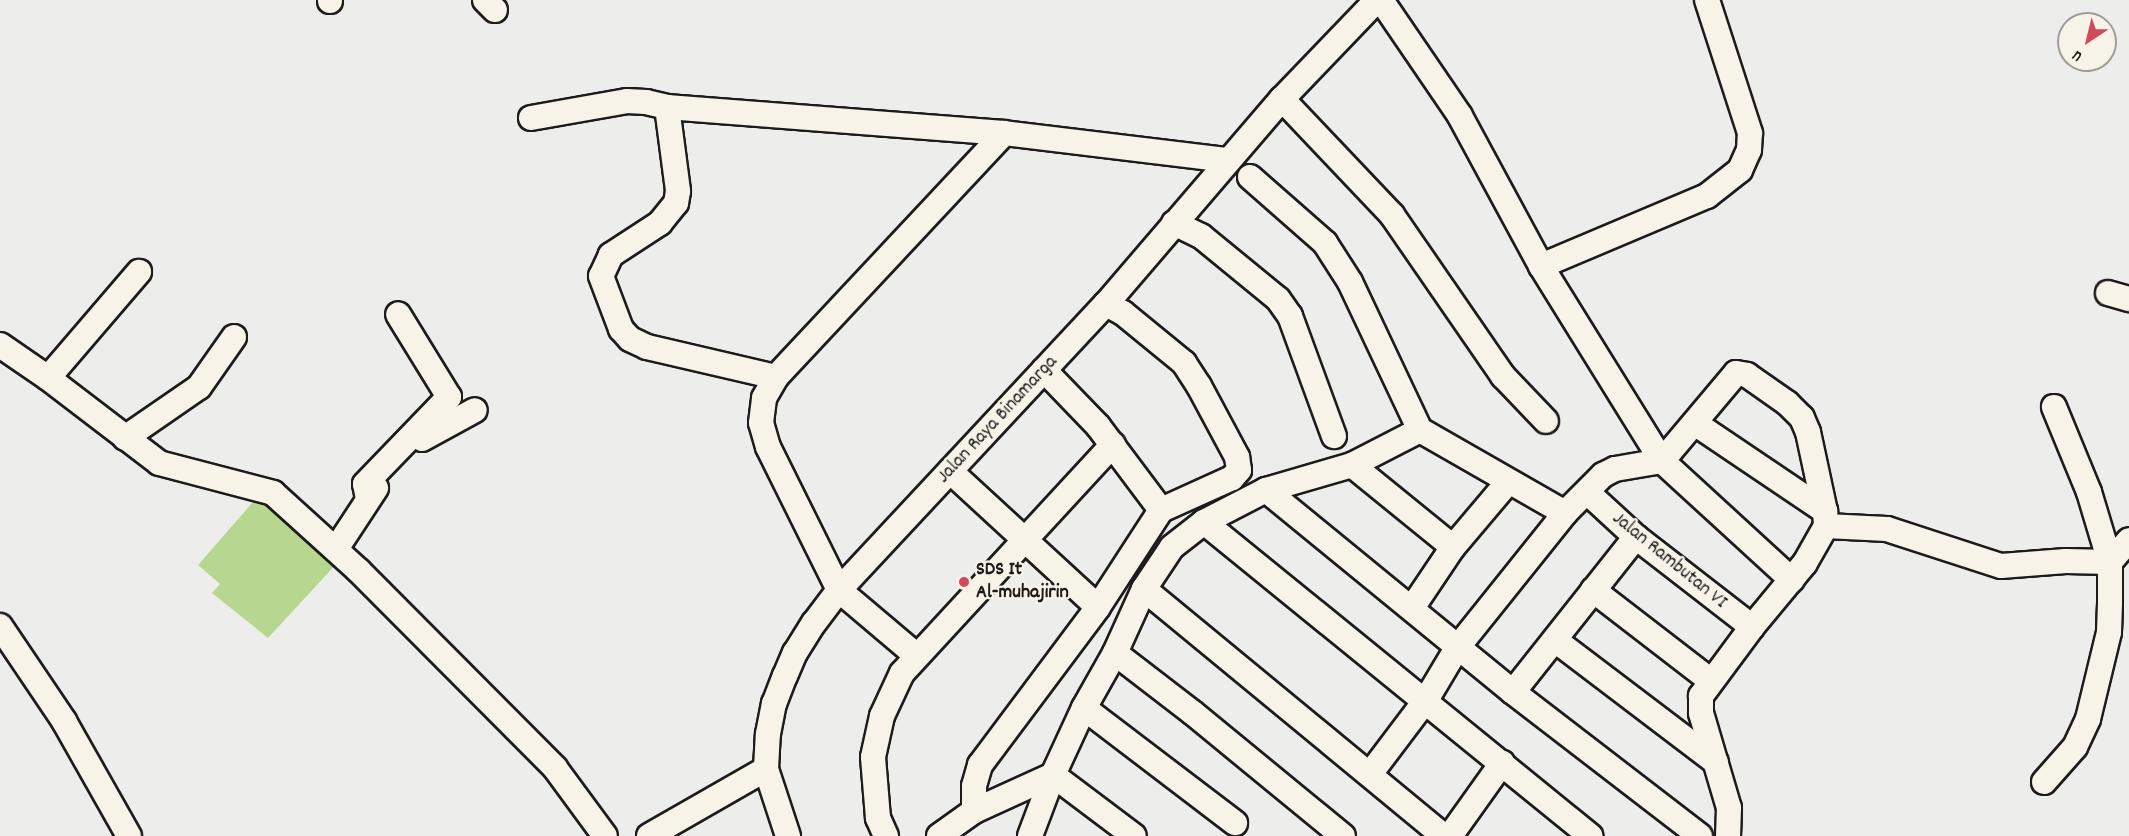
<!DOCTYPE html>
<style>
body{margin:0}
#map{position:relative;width:2129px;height:836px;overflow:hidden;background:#ededec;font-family:Dekko,sans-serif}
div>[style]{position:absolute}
.green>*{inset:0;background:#b7d791}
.roads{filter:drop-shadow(2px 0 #1c1c1c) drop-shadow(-2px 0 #1c1c1c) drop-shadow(0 2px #1c1c1c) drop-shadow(0 -2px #1c1c1c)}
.minor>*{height:24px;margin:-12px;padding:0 12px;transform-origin:12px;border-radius:12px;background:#f7f3e8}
.dots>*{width:16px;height:16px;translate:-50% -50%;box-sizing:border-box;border:3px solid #f7f3e8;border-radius:50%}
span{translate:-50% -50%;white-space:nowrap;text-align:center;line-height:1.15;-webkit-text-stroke:4.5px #f7f3e8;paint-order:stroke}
.street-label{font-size:20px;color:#1c1c1c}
.poi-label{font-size:20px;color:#1c1c1c;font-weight:700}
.left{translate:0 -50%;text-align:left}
.north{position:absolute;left:2057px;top:12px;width:60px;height:60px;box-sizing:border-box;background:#f7f3e8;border:2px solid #9f9d96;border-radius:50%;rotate:215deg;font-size:16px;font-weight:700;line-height:24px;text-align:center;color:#1c1c1c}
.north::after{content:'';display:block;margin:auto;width:21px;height:27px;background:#d1495b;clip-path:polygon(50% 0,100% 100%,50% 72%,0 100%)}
</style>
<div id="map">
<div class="green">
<i style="clip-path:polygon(260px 494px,340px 560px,268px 638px,212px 593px,220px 584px,198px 565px)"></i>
</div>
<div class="roads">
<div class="minor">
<i style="left:330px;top:0;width:1px;rotate:90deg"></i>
<i style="left:485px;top:0;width:14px;rotate:45deg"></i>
<i style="left:1381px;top:0;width:140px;rotate:55.7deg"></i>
<i style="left:1460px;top:116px;width:170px;rotate:61.6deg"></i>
<i style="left:1541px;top:266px;width:229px;rotate:58.2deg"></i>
<i style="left:1662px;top:461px;width:115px;rotate:-49.9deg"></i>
<i style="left:1736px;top:373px;width:11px;rotate:10deg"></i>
<i style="left:1747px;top:375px;width:49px;rotate:35deg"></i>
<i style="left:1787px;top:403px;width:21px;rotate:45deg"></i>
<i style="left:1802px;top:418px;width:15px;rotate:67deg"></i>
<i style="left:1808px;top:432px;width:81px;rotate:77.9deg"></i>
<i style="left:1825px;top:511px;width:15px;rotate:86deg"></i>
<i style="left:1826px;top:526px;width:43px;rotate:119.6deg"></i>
<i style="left:1805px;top:563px;width:83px;rotate:129.6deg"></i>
<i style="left:1752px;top:627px;width:86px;rotate:126.5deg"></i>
<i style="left:1701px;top:696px;width:17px;rotate:90deg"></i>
<i style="left:1701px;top:713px;width:99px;rotate:73.6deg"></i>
<i style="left:1729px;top:808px;width:28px;rotate:92deg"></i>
<i style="left:1282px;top:99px;width:160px;rotate:46.5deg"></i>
<i style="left:1392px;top:215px;width:196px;rotate:55.4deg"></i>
<i style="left:1503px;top:376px;width:62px;rotate:46.3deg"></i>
<i style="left:667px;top:107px;width:85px;rotate:82.5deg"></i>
<i style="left:678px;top:191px;width:12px;rotate:99deg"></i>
<i style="left:676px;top:203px;width:26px;rotate:129deg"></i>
<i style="left:660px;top:223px;width:59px;rotate:146.9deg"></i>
<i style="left:611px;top:255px;width:23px;rotate:115deg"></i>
<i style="left:601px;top:276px;width:57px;rotate:69.3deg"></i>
<i style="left:621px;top:329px;width:13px;rotate:48deg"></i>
<i style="left:630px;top:339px;width:19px;rotate:25deg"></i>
<i style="left:647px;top:347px;width:132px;rotate:13.1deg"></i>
<i style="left:531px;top:118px;width:97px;rotate:-10deg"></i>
<i style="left:627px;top:101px;width:19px;rotate:3deg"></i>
<i style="left:646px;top:102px;width:22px;rotate:13deg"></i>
<i style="left:667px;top:107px;width:338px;rotate:4.4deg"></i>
<i style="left:1004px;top:133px;width:226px;rotate:6.9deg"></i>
<i style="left:1250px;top:177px;width:100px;rotate:41.3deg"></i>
<i style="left:1325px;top:243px;width:46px;rotate:57.3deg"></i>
<i style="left:1350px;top:282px;width:164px;rotate:64.7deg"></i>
<i style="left:1174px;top:223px;width:30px;rotate:26deg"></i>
<i style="left:1201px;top:236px;width:99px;rotate:39.3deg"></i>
<i style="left:1278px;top:299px;width:21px;rotate:55deg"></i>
<i style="left:1290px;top:316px;width:128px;rotate:69.9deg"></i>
<i style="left:1541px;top:266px;width:180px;rotate:-22.9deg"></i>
<i style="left:1707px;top:196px;width:42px;rotate:-38.2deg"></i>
<i style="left:1740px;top:170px;width:22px;rotate:-66deg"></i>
<i style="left:1749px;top:150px;width:17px;rotate:-87deg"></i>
<i style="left:1750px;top:133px;width:140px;rotate:-107.9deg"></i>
<i style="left:2108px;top:293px;width:22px;rotate:16deg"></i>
<i style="left:1106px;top:304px;width:19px;rotate:28deg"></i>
<i style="left:1123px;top:313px;width:79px;rotate:39.3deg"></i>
<i style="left:1184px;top:363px;width:27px;rotate:57deg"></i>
<i style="left:1199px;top:386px;width:81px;rotate:61.8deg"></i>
<i style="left:1237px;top:457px;width:13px;rotate:81deg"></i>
<i style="left:1239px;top:470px;width:11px;rotate:131deg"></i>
<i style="left:1232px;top:478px;width:78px;rotate:155.7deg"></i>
<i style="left:0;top:345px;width:58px;rotate:34.5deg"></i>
<i style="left:48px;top:378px;width:140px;rotate:37.4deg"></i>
<i style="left:159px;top:463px;width:118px;rotate:14.7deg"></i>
<i style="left:273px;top:493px;width:116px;rotate:42.2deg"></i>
<i style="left:359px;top:571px;width:278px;rotate:45.1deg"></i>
<i style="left:555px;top:768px;width:84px;rotate:53.7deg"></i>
<i style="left:1044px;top:370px;width:78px;rotate:46deg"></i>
<i style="left:1098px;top:426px;width:105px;rotate:53.1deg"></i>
<i style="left:48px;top:378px;width:140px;rotate:-49.4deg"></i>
<i style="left:1696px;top:424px;width:156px;rotate:34deg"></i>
<i style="left:125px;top:438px;width:90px;rotate:-34.6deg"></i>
<i style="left:199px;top:387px;width:61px;rotate:-55deg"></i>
<i style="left:422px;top:439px;width:60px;rotate:-28.7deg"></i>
<i style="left:1352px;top:465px;width:130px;rotate:39.1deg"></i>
<i style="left:950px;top:471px;width:201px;rotate:42.6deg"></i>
<i style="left:1098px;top:607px;width:116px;rotate:-57deg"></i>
<i style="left:1266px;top:490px;width:319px;rotate:39.3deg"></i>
<i style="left:1513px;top:692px;width:236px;rotate:37.6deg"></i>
<i style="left:1587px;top:492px;width:67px;rotate:42.6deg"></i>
<i style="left:1636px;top:537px;width:147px;rotate:37.8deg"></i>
<i style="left:368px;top:499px;width:15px;rotate:-101deg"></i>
<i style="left:365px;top:484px;width:121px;rotate:-46deg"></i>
<i style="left:449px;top:397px;width:97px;rotate:-121.6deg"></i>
<i style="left:1204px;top:522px;width:498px;rotate:39.1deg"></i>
<i style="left:1826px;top:526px;width:61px;rotate:2.8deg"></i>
<i style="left:1887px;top:529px;width:120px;rotate:18deg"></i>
<i style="left:2001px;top:566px;width:65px;rotate:-4.4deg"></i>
<i style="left:2066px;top:561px;width:44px;rotate:1.3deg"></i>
<i style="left:336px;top:549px;width:73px;rotate:-56.7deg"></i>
<i style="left:2110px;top:562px;width:29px;rotate:-49deg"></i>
<i style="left:1144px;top:589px;width:389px;rotate:39.5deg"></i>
<i style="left:1593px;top:590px;width:149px;rotate:37.6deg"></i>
<i style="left:1412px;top:608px;width:73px;rotate:-56.1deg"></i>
<i style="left:1453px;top:547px;width:85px;rotate:-49.8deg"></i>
<i style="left:0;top:626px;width:115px;rotate:56deg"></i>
<i style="left:64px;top:721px;width:132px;rotate:60.5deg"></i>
<i style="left:1555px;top:640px;width:202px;rotate:37.2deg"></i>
<i style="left:1115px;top:653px;width:98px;rotate:37.6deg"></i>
<i style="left:1193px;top:713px;width:194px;rotate:39.4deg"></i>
<i style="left:917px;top:656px;width:102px;rotate:-139.8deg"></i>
<i style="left:839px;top:590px;width:160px;rotate:-116.4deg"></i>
<i style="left:768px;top:447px;width:25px;rotate:-106deg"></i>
<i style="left:761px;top:423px;width:25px;rotate:-83deg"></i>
<i style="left:764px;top:398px;width:24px;rotate:-60deg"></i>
<i style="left:776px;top:377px;width:334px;rotate:-46.9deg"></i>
<i style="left:1513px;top:692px;width:198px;rotate:-51.6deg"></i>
<i style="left:1084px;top:708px;width:190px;rotate:37.3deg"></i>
<i style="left:1370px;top:774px;width:93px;rotate:-52.9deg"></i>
<i style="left:1426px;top:700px;width:61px;rotate:-59.2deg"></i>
<i style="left:1457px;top:648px;width:173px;rotate:-51.3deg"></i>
<i style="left:1565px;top:513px;width:54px;rotate:-45deg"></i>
<i style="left:1603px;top:475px;width:13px;rotate:-27deg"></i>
<i style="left:1615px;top:469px;width:48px;rotate:-9.7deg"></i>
<i style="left:1662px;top:461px;width:176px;rotate:42.5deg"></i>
<i style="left:2044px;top:782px;width:47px;rotate:-48.5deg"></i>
<i style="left:2075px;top:747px;width:31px;rotate:-65deg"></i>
<i style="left:2088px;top:719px;width:89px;rotate:-76.4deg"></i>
<i style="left:2109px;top:632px;width:30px;rotate:-88deg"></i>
<i style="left:2110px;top:602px;width:40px;rotate:-90deg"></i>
<i style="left:2110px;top:562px;width:73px;rotate:-106.7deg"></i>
<i style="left:2089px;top:492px;width:92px;rotate:-112.4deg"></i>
<i style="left:974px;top:811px;width:25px;rotate:-90deg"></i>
<i style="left:974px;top:786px;width:22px;rotate:-74deg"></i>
<i style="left:980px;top:765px;width:197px;rotate:-53.2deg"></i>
<i style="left:649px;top:836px;width:135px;rotate:-29.8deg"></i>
<i style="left:788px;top:836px;width:71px;rotate:-108.2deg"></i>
<i style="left:766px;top:769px;width:35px;rotate:-87deg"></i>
<i style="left:768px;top:734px;width:31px;rotate:-79deg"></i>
<i style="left:774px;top:704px;width:30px;rotate:-69deg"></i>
<i style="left:785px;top:676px;width:25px;rotate:-67deg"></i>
<i style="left:795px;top:653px;width:36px;rotate:-58deg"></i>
<i style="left:814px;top:623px;width:41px;rotate:-52.9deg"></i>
<i style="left:839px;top:590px;width:391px;rotate:-47deg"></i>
<i style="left:1106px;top:304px;width:270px;rotate:-49.4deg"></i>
<i style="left:1282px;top:99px;width:137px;rotate:-46.2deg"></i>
<i style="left:886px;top:836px;width:20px;rotate:-114deg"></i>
<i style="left:878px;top:818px;width:61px;rotate:-94.7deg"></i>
<i style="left:873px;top:757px;width:42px;rotate:-77.6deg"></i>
<i style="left:882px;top:716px;width:47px;rotate:-65.1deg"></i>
<i style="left:902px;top:673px;width:311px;rotate:-47.3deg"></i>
<i style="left:939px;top:836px;width:43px;rotate:-35.5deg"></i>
<i style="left:974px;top:811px;width:87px;rotate:-24.5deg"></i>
<i style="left:1053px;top:775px;width:101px;rotate:37deg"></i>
<i style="left:1030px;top:836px;width:65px;rotate:-69.3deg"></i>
<i style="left:1053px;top:775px;width:74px;rotate:-65.2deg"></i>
<i style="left:1084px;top:708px;width:63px;rotate:-60.6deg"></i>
<i style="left:1115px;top:653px;width:70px;rotate:-65.6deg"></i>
<i style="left:1144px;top:589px;width:50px;rotate:-56.3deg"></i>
<i style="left:1172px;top:547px;width:41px;rotate:-38deg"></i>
<i style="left:1204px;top:522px;width:70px;rotate:-27.3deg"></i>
<i style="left:1266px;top:490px;width:90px;rotate:-16.2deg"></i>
<i style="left:1352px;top:465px;width:76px;rotate:-27.2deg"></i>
<i style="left:1420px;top:430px;width:167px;rotate:29.8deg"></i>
<i style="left:1450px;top:836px;width:90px;rotate:-54.5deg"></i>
</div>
</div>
<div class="dots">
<i style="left:964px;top:582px;background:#d1495b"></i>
</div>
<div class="street-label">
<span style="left:998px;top:420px;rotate:-47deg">Jalan Raya Binamarga</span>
<span style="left:1669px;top:561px;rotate:39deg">Jalan Rambutan VI</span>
</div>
<div class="poi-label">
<span class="left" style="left:976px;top:582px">SDS It<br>Al-muhajirin</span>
</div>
<div class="north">U</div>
</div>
